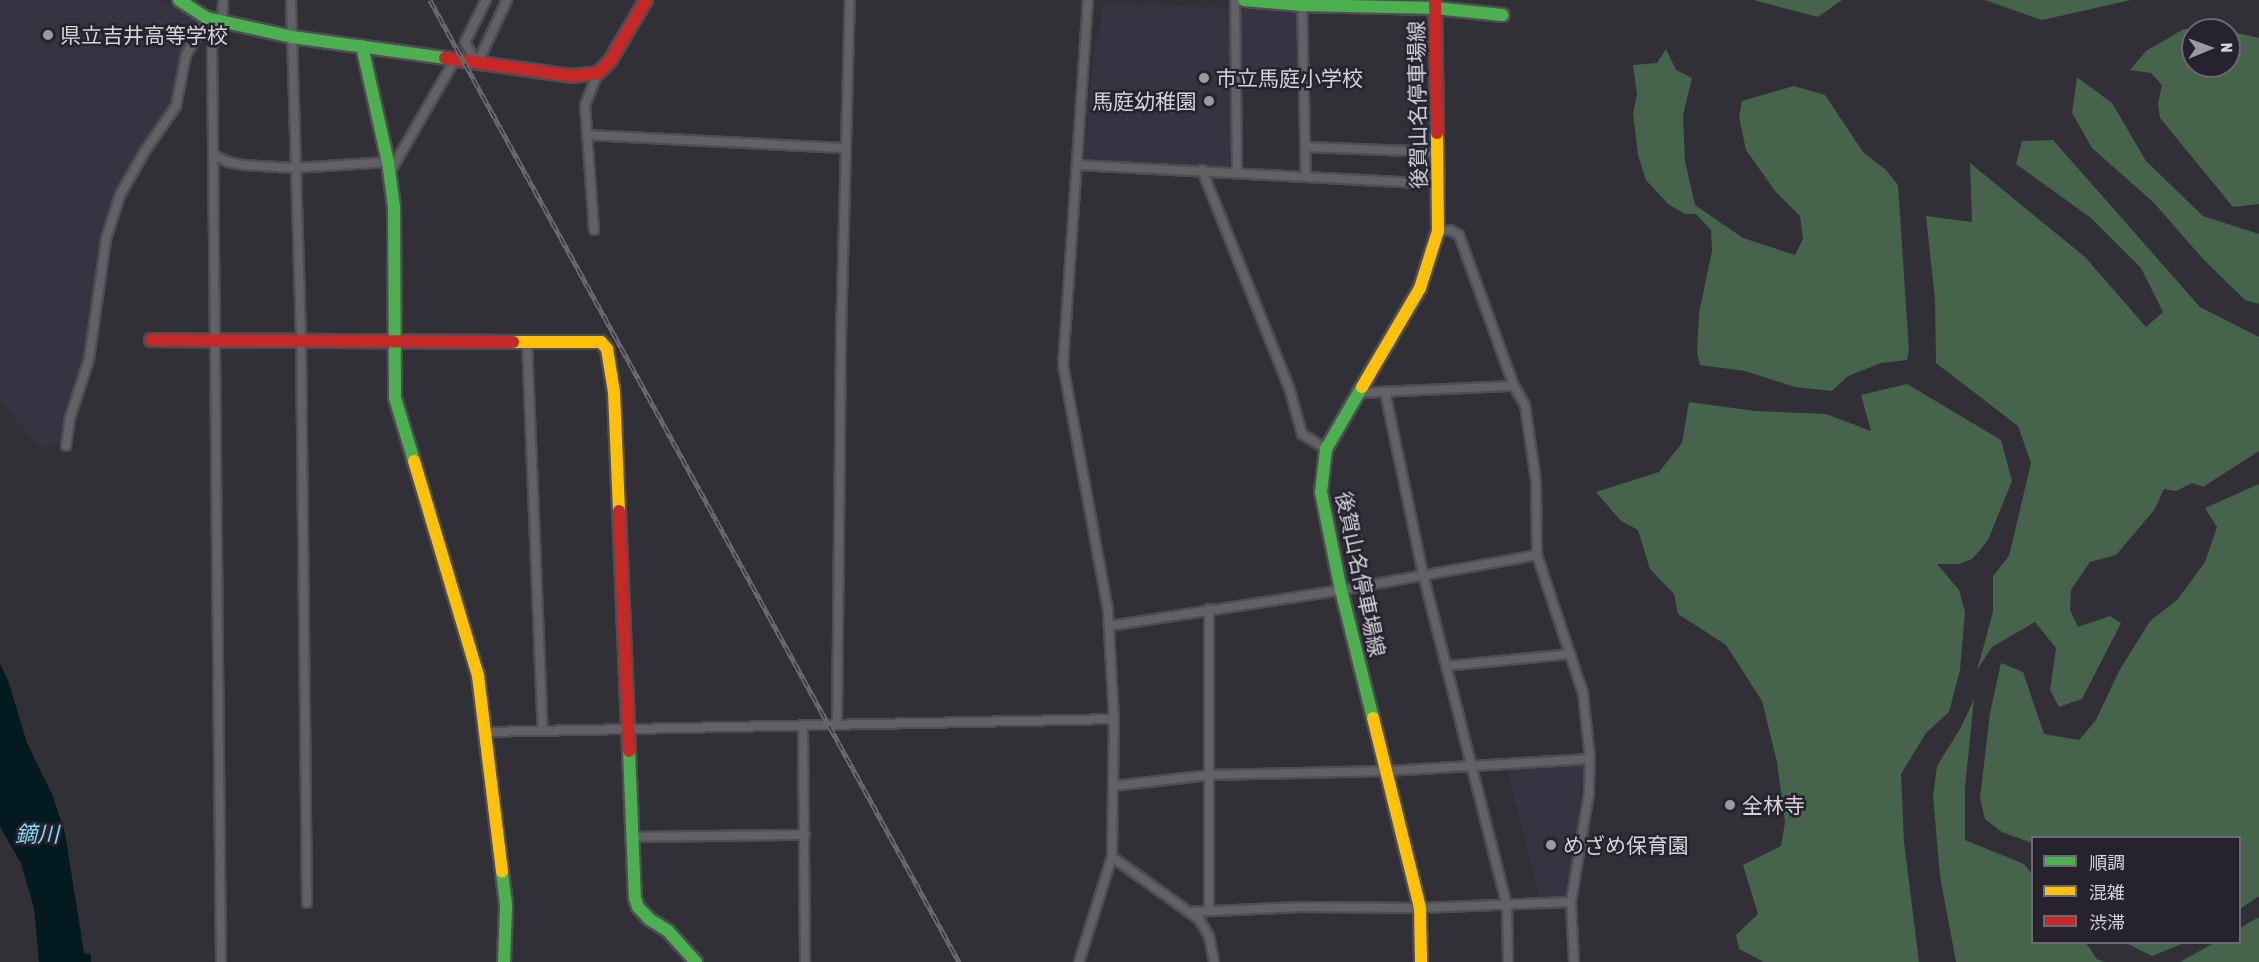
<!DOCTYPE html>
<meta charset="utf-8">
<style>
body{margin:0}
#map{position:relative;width:2259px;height:962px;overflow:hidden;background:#313036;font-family:"Asap Condensed","Noto Sans JP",sans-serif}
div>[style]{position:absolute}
.built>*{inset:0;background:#373342}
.forest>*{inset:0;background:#46634c}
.water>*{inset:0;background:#041a21}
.roads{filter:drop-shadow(2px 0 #4e4d53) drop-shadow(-2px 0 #4e4d53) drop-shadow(0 2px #4e4d53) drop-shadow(0 -2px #4e4d53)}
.street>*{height:8px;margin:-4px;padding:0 4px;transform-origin:4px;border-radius:4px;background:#626166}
.fast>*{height:12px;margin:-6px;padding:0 6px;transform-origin:6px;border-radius:6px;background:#4caf50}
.slow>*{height:12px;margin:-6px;padding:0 6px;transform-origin:6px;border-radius:6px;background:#ffc107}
.jam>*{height:12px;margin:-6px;padding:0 6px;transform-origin:6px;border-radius:6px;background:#c62828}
.rail>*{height:5px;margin-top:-2.5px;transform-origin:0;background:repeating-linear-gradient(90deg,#26232e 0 9px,#67666b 0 18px);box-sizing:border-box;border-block:2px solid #67666b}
.dots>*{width:16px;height:16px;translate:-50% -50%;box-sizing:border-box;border:3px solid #26232e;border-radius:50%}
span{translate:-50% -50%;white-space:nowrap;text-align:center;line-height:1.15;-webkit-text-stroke:5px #26232e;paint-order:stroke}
.poi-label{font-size:21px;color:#d5d3db}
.left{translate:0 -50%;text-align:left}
.right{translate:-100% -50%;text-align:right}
.street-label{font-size:21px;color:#d5d3db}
.water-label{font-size:22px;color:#85d9f1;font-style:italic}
.legend{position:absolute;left:2031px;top:836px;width:210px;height:108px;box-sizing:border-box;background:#26232e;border:2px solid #6c6973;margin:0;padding:8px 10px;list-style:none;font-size:18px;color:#d5d3db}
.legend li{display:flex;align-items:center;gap:12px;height:30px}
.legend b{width:30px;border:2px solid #6c6973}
.north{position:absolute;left:2181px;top:18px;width:60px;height:60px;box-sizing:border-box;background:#26232e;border:2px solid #6c6973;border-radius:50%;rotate:89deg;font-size:16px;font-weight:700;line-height:24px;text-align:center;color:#d5d3db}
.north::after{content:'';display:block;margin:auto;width:21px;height:27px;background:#9c9aa1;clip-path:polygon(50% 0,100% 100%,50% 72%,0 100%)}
</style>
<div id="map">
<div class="built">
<i style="clip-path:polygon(0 0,162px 0,198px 22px,180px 60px,170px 108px,118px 194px,87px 359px,64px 441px,47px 448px,39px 447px,0 401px)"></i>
<i style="clip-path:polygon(1105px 3px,1232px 8px,1233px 164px,1229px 167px,1084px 162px,1095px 37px,1099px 37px,1101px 9px)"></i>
<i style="clip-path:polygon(1241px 9px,1299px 11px,1300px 78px,1240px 74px)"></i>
<i style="clip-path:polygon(1585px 762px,1568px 900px,1541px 901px,1506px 767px)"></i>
</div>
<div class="forest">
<i style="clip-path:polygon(1754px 0,1842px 0,1818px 17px)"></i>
<i style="clip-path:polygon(1985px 0,2131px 0,2042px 20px)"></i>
<i style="clip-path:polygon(2184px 29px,2223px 30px,2193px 30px,2193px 66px,2229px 66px,2229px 31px,2259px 38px,2259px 204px,2233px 207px,2160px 118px,2158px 104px,2162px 85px,2151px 73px,2130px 70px,2146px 51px)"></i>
<i style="clip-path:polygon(1666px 49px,1676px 70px,1692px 78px,1683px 115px,1685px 161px,1695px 205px,1743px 238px,1795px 255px,1803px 239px,1800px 216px,1775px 191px,1746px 150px,1739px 117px,1742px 101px,1794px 86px,1825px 95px,1863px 152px,1886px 170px,1898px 185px,1909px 351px,1907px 360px,1881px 363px,1848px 376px,1832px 391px,1795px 387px,1745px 371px,1700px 365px,1697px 353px,1699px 313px,1712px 251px,1711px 230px,1696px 214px,1685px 214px,1668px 204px,1646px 180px,1638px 155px,1633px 114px,1637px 94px,1633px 65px,1657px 63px)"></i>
<i style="clip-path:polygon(2077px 77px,2112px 103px,2146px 161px,2203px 216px,2259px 234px,2259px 304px,2245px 300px,2204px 260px,2154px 203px,2092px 148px,2072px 113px)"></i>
<i style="clip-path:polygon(2053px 140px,2200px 307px,2259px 337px,2259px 451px,2203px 487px,2192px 483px,2176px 491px,2164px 489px,2155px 509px,2116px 555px,2090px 562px,2071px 590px,2070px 610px,2078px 627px,2110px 616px,2121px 623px,2082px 699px,2059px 707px,2050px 690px,2056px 648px,2035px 622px,1992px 647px,1977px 670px,1993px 612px,1993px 576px,2009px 556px,2031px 463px,2018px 426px,1936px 363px,1935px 300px,1926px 216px,1972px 222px,1970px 163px,2085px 257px,2146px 327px,2163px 312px,2141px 268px,2091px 218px,2016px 164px,2022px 141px)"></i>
<i style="clip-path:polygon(1907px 384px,2001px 440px,2012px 481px,1988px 540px,1981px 549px,1972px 559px,1959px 564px,1937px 564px,1959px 590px,1965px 612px,1960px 670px,1949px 712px,1926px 733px,1901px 774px,1904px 842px,1919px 962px,1764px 962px,1739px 949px,1736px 935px,1758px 914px,1743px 865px,1781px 846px,1785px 822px,1777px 762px,1762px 701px,1726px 645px,1678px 614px,1674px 594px,1650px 569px,1638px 530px,1621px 521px,1596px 492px,1659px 472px,1682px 443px,1689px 402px,1755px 411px,1826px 414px,1871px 431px,1861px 395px)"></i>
<i style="clip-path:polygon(2259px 484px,2259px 896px,2240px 909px,2240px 838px,2032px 838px,2032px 843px,2002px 832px,1985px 819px,1980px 798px,1990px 713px,2001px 663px,2023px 672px,2044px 734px,2079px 740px,2096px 720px,2119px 671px,2150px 621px,2178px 599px,2205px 562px,2217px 527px,2205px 508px)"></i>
<i style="clip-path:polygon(1974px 699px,1965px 788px,1965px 840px,2024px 864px,2032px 874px,2032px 942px,2086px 943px,2097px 959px,2105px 962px,1956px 962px,1940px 876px,1933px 796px,1937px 766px,1960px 729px)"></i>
<i style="clip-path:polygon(2259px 917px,2259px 962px,2180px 962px,2214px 943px,2240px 942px,2240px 928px)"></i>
<i style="clip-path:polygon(2126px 943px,2184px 943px,2152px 956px)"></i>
</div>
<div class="water">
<i style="clip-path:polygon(0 664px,8px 680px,27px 743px,52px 794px,65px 833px,84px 953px,91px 954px,91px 962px,39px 962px,34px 908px,21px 863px,0 827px)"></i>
</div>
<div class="roads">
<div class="street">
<i style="left:291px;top:0;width:340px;rotate:88.3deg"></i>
<i style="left:301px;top:340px;width:563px;rotate:89.39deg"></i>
<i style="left:1235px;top:0;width:172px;rotate:89.3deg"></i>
<i style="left:1302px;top:5px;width:172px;rotate:88.7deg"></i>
<i style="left:477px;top:64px;width:25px;rotate:-119deg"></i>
<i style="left:465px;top:42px;width:47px;rotate:-63.4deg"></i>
<i style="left:477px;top:64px;width:71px;rotate:-64.9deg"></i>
<i style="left:587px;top:135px;width:257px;rotate:2.9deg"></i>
<i style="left:1306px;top:147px;width:131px;rotate:2.2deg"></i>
<i style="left:214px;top:155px;width:16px;rotate:27deg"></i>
<i style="left:228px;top:162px;width:15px;rotate:11deg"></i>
<i style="left:243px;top:165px;width:51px;rotate:3.4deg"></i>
<i style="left:294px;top:168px;width:94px;rotate:-3.7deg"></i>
<i style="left:1077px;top:165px;width:343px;rotate:3deg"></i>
<i style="left:1202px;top:170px;width:234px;rotate:68.2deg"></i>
<i style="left:1289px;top:387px;width:49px;rotate:74.5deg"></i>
<i style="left:1302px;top:434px;width:28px;rotate:32deg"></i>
<i style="left:390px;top:172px;width:128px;rotate:-60deg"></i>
<i style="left:594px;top:230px;width:125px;rotate:-94.1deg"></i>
<i style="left:585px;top:105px;width:35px;rotate:-68deg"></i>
<i style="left:1438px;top:231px;width:12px;rotate:-5deg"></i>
<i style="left:1450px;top:230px;width:10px;rotate:29deg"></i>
<i style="left:1459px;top:235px;width:161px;rotate:70deg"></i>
<i style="left:1514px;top:386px;width:22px;rotate:60deg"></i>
<i style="left:1525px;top:405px;width:77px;rotate:81.8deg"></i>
<i style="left:1536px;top:481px;width:74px;rotate:89.2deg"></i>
<i style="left:1537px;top:555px;width:145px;rotate:71.6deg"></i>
<i style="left:1583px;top:693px;width:66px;rotate:83.9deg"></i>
<i style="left:1590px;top:759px;width:34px;rotate:92deg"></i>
<i style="left:1589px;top:793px;width:110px;rotate:99.4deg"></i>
<i style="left:1571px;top:902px;width:60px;rotate:87.1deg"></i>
<i style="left:527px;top:341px;width:390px;rotate:87.7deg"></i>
<i style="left:1385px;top:392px;width:186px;rotate:78.2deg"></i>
<i style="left:1423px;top:574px;width:341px;rotate:75.8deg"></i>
<i style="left:1507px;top:905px;width:57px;rotate:89deg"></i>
<i style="left:1357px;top:393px;width:157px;rotate:-2.6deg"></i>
<i style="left:66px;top:446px;width:28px;rotate:-82deg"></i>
<i style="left:70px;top:418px;width:62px;rotate:-72.1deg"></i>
<i style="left:89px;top:359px;width:121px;rotate:-81.9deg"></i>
<i style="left:106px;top:239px;width:46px;rotate:-72.3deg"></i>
<i style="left:120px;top:195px;width:51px;rotate:-60.4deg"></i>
<i style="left:145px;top:151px;width:55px;rotate:-55.4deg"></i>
<i style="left:176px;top:106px;width:52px;rotate:-78.9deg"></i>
<i style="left:186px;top:55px;width:43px;rotate:-60.4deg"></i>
<i style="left:1209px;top:609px;width:302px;rotate:90deg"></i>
<i style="left:1109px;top:626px;width:235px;rotate:-8.8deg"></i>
<i style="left:1341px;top:590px;width:199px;rotate:-10.1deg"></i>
<i style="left:1446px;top:666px;width:125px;rotate:-5.5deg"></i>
<i style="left:837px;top:724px;width:388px;rotate:-89.4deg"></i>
<i style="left:841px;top:336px;width:336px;rotate:-88.5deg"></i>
<i style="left:803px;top:726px;width:236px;rotate:89.5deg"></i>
<i style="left:485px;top:732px;width:629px;rotate:-1.18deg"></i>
<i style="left:1113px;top:786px;width:98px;rotate:-6.5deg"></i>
<i style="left:1210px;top:775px;width:177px;rotate:-1.3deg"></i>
<i style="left:1387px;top:771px;width:203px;rotate:-3.4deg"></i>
<i style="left:632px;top:837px;width:173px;rotate:-0.7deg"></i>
<i style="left:1112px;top:857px;width:107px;rotate:35.5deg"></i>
<i style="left:1199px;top:919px;width:20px;rotate:60deg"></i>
<i style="left:1209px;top:936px;width:26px;rotate:79deg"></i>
<i style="left:1190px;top:912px;width:111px;rotate:-2.6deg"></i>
<i style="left:1301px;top:907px;width:119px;rotate:0.5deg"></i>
<i style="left:1420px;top:908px;width:151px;rotate:-2.3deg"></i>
<i style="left:221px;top:962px;width:914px;rotate:-90.56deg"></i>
<i style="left:212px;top:48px;width:29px;rotate:-70deg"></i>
<i style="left:222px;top:21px;width:21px;rotate:-87deg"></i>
<i style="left:1079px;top:962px;width:110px;rotate:-72.6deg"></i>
<i style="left:1112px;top:857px;width:138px;rotate:-89.2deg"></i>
<i style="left:1114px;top:719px;width:109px;rotate:-93.2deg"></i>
<i style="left:1108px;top:610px;width:248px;rotate:-100.4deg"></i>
<i style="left:1063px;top:366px;width:367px;rotate:-86.1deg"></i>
</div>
<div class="fast">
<i style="left:179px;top:0;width:33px;rotate:33deg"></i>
<i style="left:207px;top:18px;width:87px;rotate:12.6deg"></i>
<i style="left:292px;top:37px;width:154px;rotate:7.8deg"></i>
<i style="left:1244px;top:0;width:58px;rotate:4.9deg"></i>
<i style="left:1302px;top:5px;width:133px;rotate:1.3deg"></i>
<i style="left:1435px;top:8px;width:68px;rotate:5.9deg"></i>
<i style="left:362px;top:46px;width:119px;rotate:77.4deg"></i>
<i style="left:388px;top:162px;width:45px;rotate:82.4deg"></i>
<i style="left:394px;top:207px;width:191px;rotate:89.7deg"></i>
<i style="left:395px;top:398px;width:66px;rotate:73.2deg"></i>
<i style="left:1362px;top:387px;width:72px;rotate:120.1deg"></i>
<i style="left:1326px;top:449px;width:43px;rotate:96.6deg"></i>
<i style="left:1321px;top:492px;width:100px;rotate:78.5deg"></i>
<i style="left:1341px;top:590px;width:132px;rotate:76deg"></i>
<i style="left:629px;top:751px;width:147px;rotate:87.7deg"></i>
<i style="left:635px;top:898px;width:9px;rotate:72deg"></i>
<i style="left:638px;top:907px;width:16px;rotate:47deg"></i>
<i style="left:649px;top:919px;width:22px;rotate:32deg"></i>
<i style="left:668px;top:931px;width:42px;rotate:47.9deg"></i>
<i style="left:502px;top:872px;width:35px;rotate:83deg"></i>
<i style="left:506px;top:907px;width:55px;rotate:92.1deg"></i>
</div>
<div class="slow">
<i style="left:513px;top:342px;width:88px"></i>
<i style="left:601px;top:342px;width:9px;rotate:49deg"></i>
<i style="left:607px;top:349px;width:44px;rotate:80.8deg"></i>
<i style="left:614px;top:392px;width:119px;rotate:87.6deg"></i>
<i style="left:1362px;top:387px;width:115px;rotate:-59.6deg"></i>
<i style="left:1420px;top:288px;width:60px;rotate:-72.5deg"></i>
<i style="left:1438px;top:231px;width:98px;rotate:-90.6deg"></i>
<i style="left:414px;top:461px;width:224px;rotate:73.4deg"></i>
<i style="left:478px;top:676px;width:197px;rotate:83deg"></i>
<i style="left:1373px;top:718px;width:196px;rotate:76.1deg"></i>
<i style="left:1420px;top:908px;width:54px;rotate:88.9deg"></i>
</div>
<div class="jam">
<i style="left:1435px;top:0;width:133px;rotate:89.1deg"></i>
<i style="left:445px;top:58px;width:127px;rotate:8.1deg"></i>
<i style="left:571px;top:76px;width:27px;rotate:-6deg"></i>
<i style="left:598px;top:73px;width:17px;rotate:-45deg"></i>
<i style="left:610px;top:61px;width:71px;rotate:-59.5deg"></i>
<i style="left:151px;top:340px;width:362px;rotate:0.3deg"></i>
<i style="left:619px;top:511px;width:240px;rotate:87.6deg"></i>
</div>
</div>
<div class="rail">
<i style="left:430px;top:0;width:1098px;rotate:61.19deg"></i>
</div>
<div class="dots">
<i style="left:48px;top:35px;background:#9c9aa1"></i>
<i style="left:1204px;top:78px;background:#9c9aa1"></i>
<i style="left:1209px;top:101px;background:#9c9aa1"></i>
<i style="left:1730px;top:805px;background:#9c9aa1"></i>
<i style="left:1551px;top:845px;background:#9c9aa1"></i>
</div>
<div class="poi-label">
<span class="left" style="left:60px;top:35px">県立吉井高等学校</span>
<span class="left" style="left:1216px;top:78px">市立馬庭小学校</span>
<span class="right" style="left:1197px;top:101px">馬庭幼稚園</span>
<span class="left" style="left:1742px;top:805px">全林寺</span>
<span class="left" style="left:1563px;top:845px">めざめ保育園</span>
</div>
<div class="street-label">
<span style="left:1417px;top:105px;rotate:-91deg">後賀山名停車場線</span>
<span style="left:1361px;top:574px;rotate:78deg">後賀山名停車場線</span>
</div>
<div class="water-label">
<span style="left:37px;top:835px">鏑川</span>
</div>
<ul class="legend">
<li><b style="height:8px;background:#4caf50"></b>順調</li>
<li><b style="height:8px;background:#ffc107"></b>混雑</li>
<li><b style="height:8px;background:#c62828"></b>渋滞</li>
</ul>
<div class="north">N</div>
</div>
